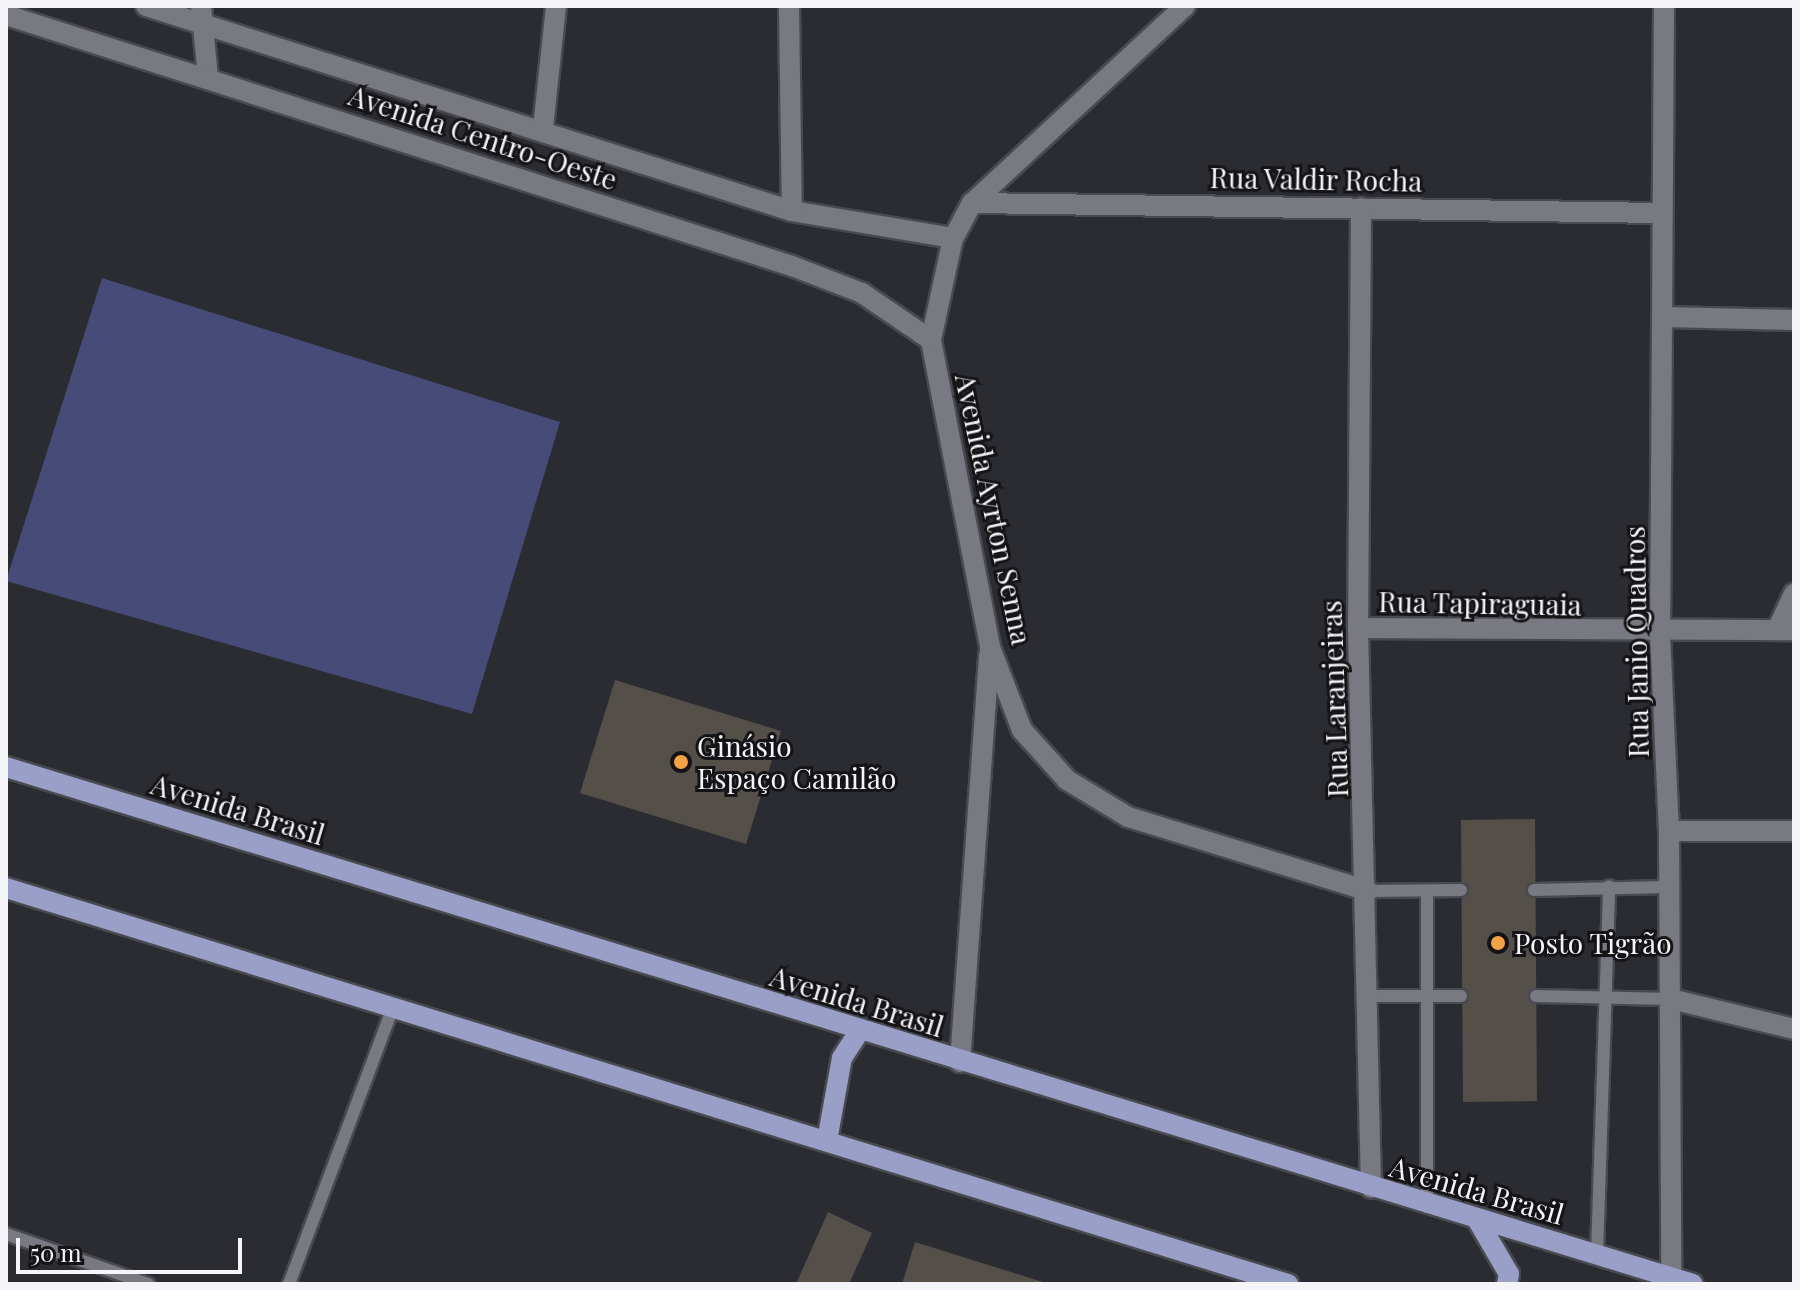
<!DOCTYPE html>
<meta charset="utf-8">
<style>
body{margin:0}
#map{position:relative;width:1800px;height:1290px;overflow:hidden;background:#2b2c32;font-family:"Playfair Display",serif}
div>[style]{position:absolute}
.green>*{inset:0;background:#474b77}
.building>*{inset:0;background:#554f49}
.roads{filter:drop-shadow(2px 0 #494a50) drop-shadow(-2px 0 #494a50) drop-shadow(0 2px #494a50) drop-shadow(0 -2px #494a50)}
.lane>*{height:12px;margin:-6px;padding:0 6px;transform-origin:6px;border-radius:6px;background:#787981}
.street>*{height:20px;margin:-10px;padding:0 10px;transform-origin:10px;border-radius:10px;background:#787981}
.primary>*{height:20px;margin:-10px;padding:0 10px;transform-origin:10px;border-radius:10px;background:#9a9fc8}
.dots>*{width:22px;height:22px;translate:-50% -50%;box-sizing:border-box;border:4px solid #141417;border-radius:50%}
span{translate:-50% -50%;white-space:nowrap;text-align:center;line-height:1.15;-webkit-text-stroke:6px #141417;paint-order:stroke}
.street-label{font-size:28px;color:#f4f4f9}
.poi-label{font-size:28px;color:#f4f4f9}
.left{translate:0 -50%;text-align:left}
.frame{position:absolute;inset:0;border:8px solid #f4f4f9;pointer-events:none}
.scale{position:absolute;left:16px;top:1238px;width:226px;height:36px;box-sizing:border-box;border:4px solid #f4f4f9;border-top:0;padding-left:10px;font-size:24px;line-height:28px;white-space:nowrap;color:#f4f4f9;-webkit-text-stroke:6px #141417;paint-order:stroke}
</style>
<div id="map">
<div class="green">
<i style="clip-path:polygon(102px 278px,560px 422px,472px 714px,6px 581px)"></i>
</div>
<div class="building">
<i style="clip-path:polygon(615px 680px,781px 731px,746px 844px,580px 793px)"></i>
<i style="clip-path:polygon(1535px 819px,1537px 1101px,1463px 1102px,1461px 820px)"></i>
<i style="clip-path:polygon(828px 1212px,872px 1233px,849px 1284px,796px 1284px)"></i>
<i style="clip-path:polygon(915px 1242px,1046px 1283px,1046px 1284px,902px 1284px)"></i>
</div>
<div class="roads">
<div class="lane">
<i style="left:1534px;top:890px;width:133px;rotate:-1.3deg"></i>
<i style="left:1368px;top:891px;width:93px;rotate:-0.6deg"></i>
<i style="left:1427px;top:891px;width:316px;rotate:90deg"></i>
<i style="left:1371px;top:996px;width:90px"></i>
<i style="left:1536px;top:996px;width:135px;rotate:1.3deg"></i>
<i style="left:6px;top:1234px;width:151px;rotate:19.4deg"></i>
<i style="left:1597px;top:1254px;width:368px;rotate:-88.1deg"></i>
<i style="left:289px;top:1284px;width:296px;rotate:-69.4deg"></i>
</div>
<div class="street">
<i style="left:146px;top:6px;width:678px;rotate:17.61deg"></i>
<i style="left:792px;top:211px;width:163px;rotate:9.5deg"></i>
<i style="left:201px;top:6px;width:72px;rotate:84.4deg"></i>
<i style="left:789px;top:6px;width:205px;rotate:89.2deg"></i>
<i style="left:1185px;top:6px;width:290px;rotate:137.2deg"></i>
<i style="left:972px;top:203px;width:40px;rotate:118deg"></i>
<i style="left:953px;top:238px;width:104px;rotate:102.2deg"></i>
<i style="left:931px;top:340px;width:313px;rotate:79.1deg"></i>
<i style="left:990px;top:647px;width:89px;rotate:68.9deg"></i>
<i style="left:1022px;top:730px;width:67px;rotate:48deg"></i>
<i style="left:1067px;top:780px;width:71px;rotate:31.2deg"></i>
<i style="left:1128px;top:817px;width:251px;rotate:17.1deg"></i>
<i style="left:1664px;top:6px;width:628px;rotate:90.36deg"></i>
<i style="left:1660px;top:634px;width:197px;rotate:87.4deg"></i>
<i style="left:1669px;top:831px;width:446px;rotate:89.7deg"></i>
<i style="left:6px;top:15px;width:825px;rotate:17.71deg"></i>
<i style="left:792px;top:266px;width:75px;rotate:21.1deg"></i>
<i style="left:862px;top:293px;width:83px;rotate:34.3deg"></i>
<i style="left:543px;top:128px;width:123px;rotate:-83.9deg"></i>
<i style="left:972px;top:203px;width:688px;rotate:0.83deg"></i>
<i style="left:1361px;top:208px;width:420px;rotate:90.4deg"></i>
<i style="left:1358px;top:628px;width:560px;rotate:88.67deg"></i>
<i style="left:1663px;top:317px;width:131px;rotate:1.3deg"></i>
<i style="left:1358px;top:628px;width:436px;rotate:0.3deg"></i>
<i style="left:1778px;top:628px;width:38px;rotate:-65deg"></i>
<i style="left:1669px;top:831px;width:125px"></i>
<i style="left:1671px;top:999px;width:127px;rotate:13.7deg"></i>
<i style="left:960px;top:1062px;width:408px;rotate:-85.9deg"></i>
</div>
<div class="primary">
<i style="left:6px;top:767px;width:1764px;rotate:17.04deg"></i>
<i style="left:6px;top:888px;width:1342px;rotate:17.17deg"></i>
<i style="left:827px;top:1141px;width:84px;rotate:-79.8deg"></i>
<i style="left:842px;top:1058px;width:31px;rotate:-57deg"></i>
<i style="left:1478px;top:1221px;width:61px;rotate:59.7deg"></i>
<i style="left:1509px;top:1274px;width:10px;rotate:101deg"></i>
</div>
</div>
<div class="dots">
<i style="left:681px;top:762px;background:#f4a344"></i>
<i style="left:1498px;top:943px;background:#f4a344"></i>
</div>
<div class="street-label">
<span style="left:483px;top:137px;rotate:18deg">Avenida Centro-Oeste</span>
<span style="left:1316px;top:179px;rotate:1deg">Rua Valdir Rocha</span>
<span style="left:994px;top:509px;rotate:78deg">Avenida Ayrton Senna</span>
<span style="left:1480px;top:603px;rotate:1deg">Rua Tapiraguaia</span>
<span style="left:1636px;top:642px;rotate:-91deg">Rua Janio Quadros</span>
<span style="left:1334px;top:699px;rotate:-92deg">Rua Laranjeiras</span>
<span style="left:238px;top:809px;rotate:17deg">Avenida Brasil</span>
<span style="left:857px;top:1001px;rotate:17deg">Avenida Brasil</span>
<span style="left:1477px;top:1190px;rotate:16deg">Avenida Brasil</span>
</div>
<div class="poi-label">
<span class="left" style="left:697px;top:762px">Ginásio<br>Espaço Camilão</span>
<span class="left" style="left:1514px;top:943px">Posto Tigrão</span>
</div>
<div class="frame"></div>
<div class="scale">50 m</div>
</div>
